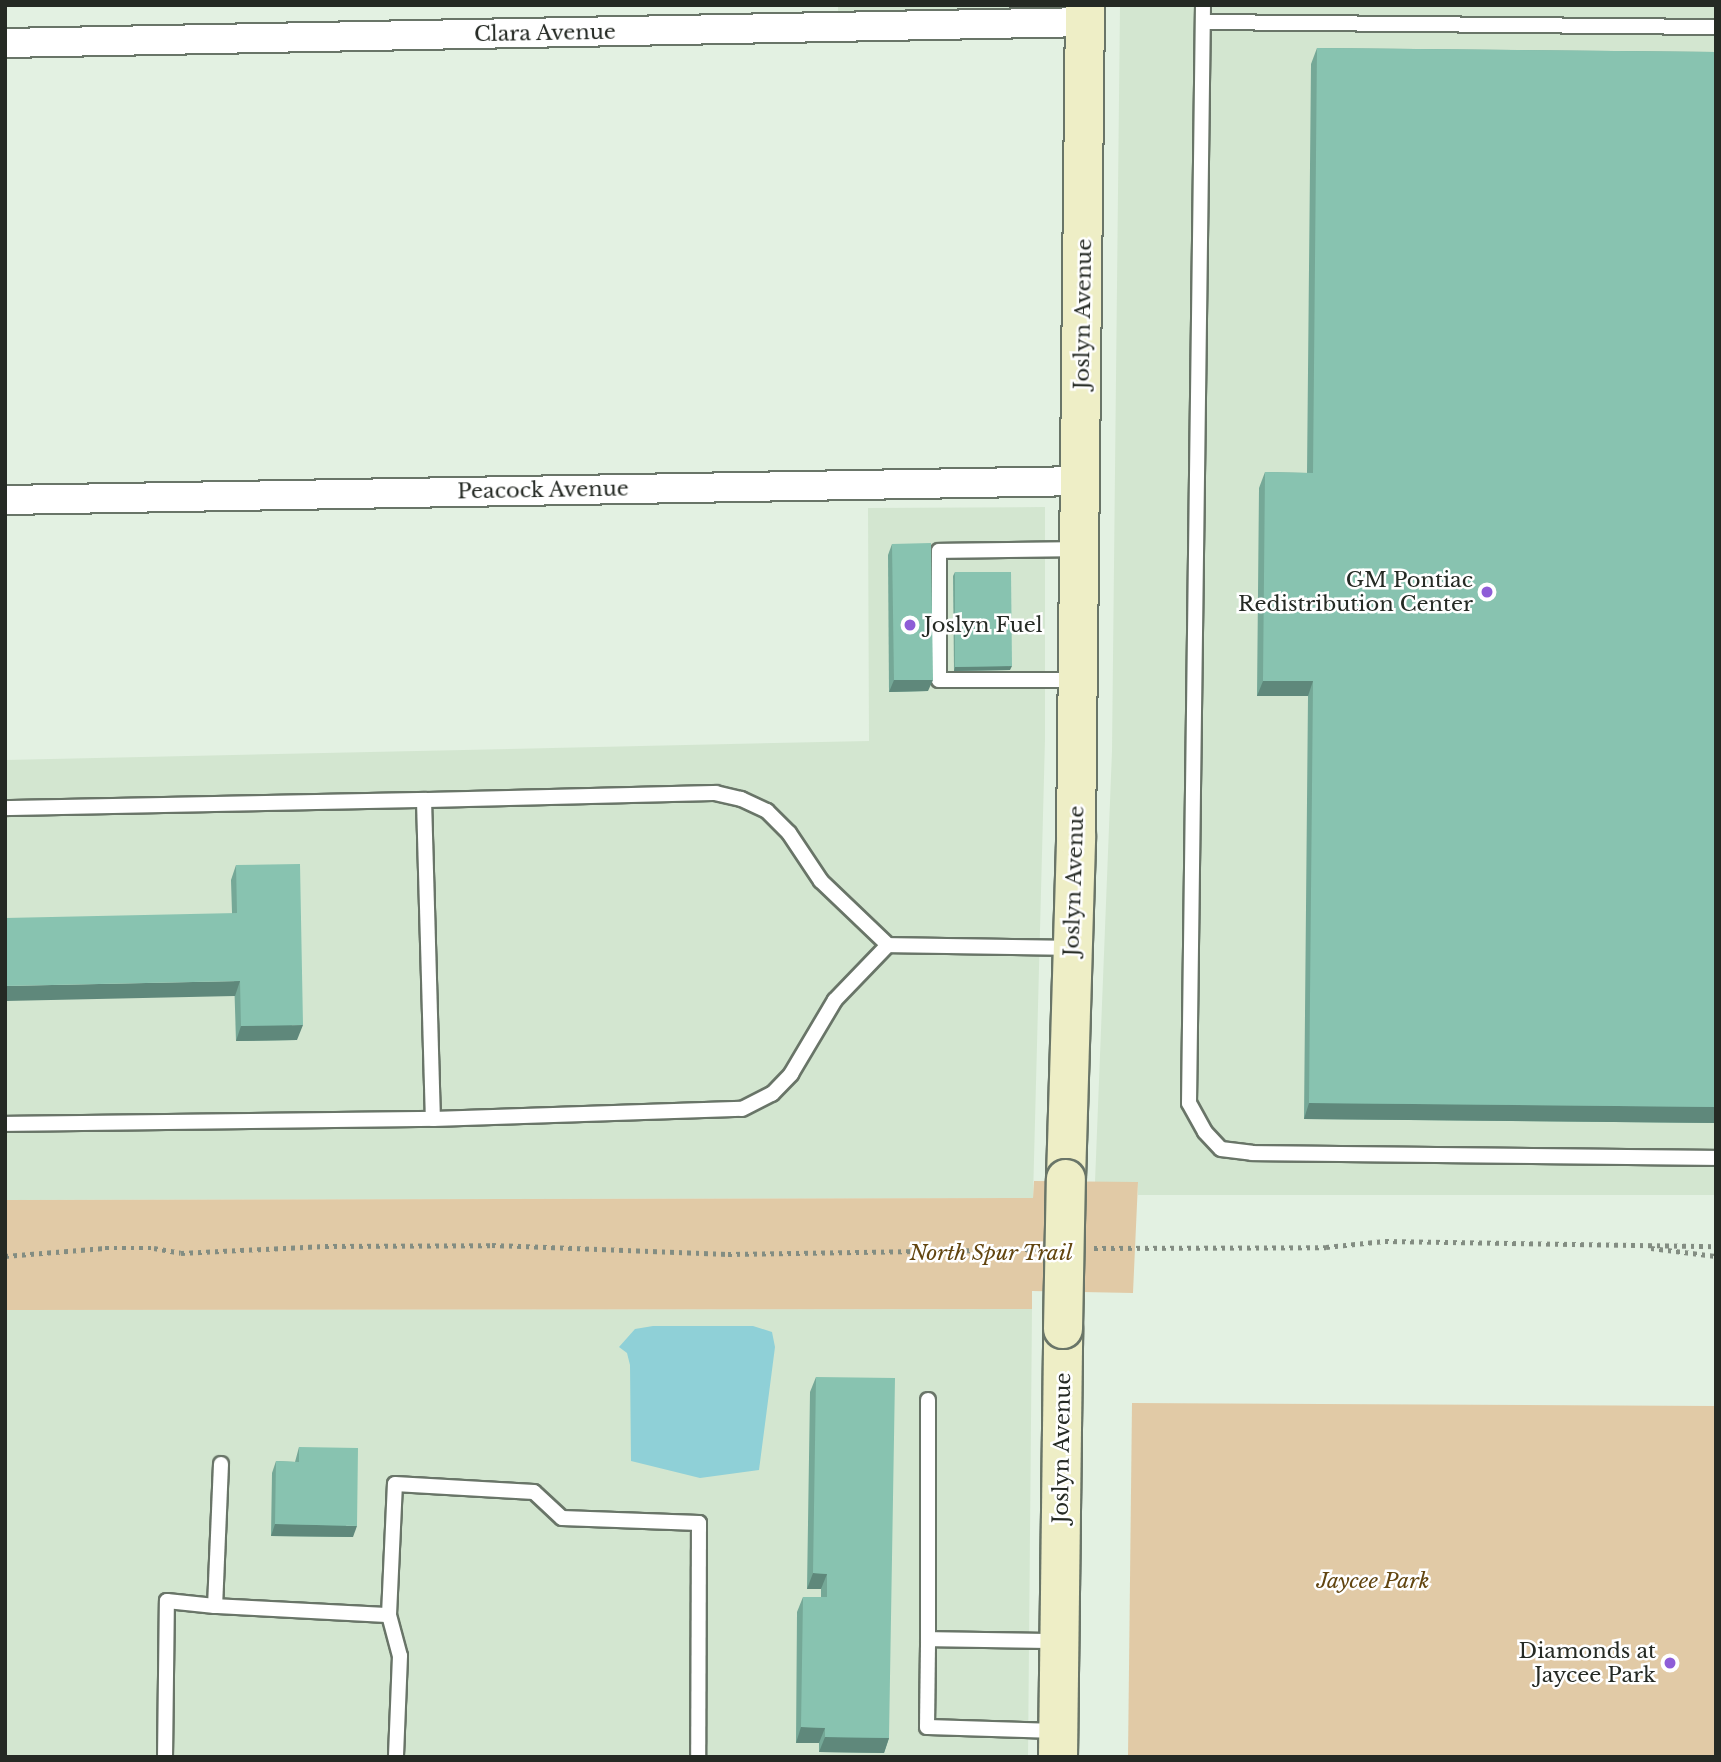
<!DOCTYPE html>
<style>
body{margin:0}
#map{position:relative;width:1721px;height:1762px;overflow:hidden;background:#e3f1e2;font-family:"Libre Baskerville",serif}
div>[style]{position:absolute}
.built>*{inset:0;background:#d3e6d0}
.green>*{inset:0;background:#e1caa6}
.water>*{inset:0;background:#8fd0d7}
.path>*{height:4.5px;margin-top:-2.25px;transform-origin:0;background:repeating-linear-gradient(90deg,#838d82 0 3.5px,transparent 0 8.5px)}
.roads{filter:drop-shadow(2px 0 #697568) drop-shadow(-2px 0 #697568) drop-shadow(0 2px #697568) drop-shadow(0 -2px #697568)}
.service>*{height:14px;margin:-7px;padding:0 7px;transform-origin:7px;border-radius:7px;background:#fff}
.minor>*{height:28px;margin:-14px;padding:0 14px;transform-origin:14px;border-radius:14px;background:#fff}
.secondary>*{height:38px;margin:-19px;padding:0 19px;transform-origin:19px;border-radius:19px;background:#eeeec6}
.bridges{filter:drop-shadow(2px 0 #697568) drop-shadow(-2px 0 #697568) drop-shadow(0 2px #697568) drop-shadow(0 -2px #697568)}
.secondary-bridge>*{height:38px;margin:-19px;padding:0 19px;transform-origin:19px;border-radius:19px;background:#eeeec6}
.wall>*{inset:0;background:#75a897}
.shaded-wall>*{inset:0;background:#5f887b}
.building>*{inset:0;background:#88c3b0}
.dots>*{width:19px;height:19px;translate:-50% -50%;box-sizing:border-box;border:4px solid #fff;border-radius:50%}
span{translate:-50% -50%;white-space:nowrap;text-align:center;line-height:1.15;-webkit-text-stroke:5px #fff;paint-order:stroke}
.street-label{font-size:21px;color:#252a24}
.poi-label{font-size:21px;color:#252a24}
.right{translate:-100% -50%;text-align:right}
.left{translate:0 -50%;text-align:left}
.park-label{font-size:21px;color:#624510;font-style:italic}
.frame{position:absolute;inset:0;border:7px solid #252a24;pointer-events:none}
</style>
<div id="map">
<div class="built">
<i style="clip-path:polygon(838px 5px,1049px 5px,1035px 15px,838px 16px)"></i>
<i style="clip-path:polygon(1120px 5px,1716px 5px,1716px 1195px,1138px 1195px,1138px 1182px,1095px 1182px,1112px 751px)"></i>
<i style="clip-path:polygon(1045px 507px,1045px 739px,1033px 1198px,5px 1200px,5px 760px,869px 741px,868px 508px)"></i>
<i style="clip-path:polygon(1032px 1309px,1028px 1757px,5px 1757px,5px 1310px)"></i>
</div>
<div class="green">
<i style="clip-path:polygon(1034px 1181px,1138px 1182px,1133px 1293px,1032px 1291px,1032px 1309px,5px 1310px,5px 1200px,1033px 1198px)"></i>
<i style="clip-path:polygon(1132px 1403px,1716px 1406px,1716px 1757px,1128px 1757px)"></i>
</div>
<div class="water">
<i style="clip-path:polygon(653px 1326px,753px 1326px,772px 1332px,775px 1347px,759px 1470px,700px 1478px,631px 1461px,630px 1365px,627px 1353px,619px 1347px,635px 1329px)"></i>
</div>
<div class="path">
<i style="left:1094px;top:1248px;width:232px;rotate:-0.2deg"></i>
<i style="left:1326px;top:1247px;width:59px;rotate:-5.8deg"></i>
<i style="left:1385px;top:1241px;width:331px;rotate:0.9deg"></i>
<i style="left:1651px;top:1248px;width:65px;rotate:7deg"></i>
<i style="left:5px;top:1256px;width:100px;rotate:-4.6deg"></i>
<i style="left:105px;top:1248px;width:49px"></i>
<i style="left:154px;top:1248px;width:27px;rotate:10deg"></i>
<i style="left:181px;top:1253px;width:144px;rotate:-2.8deg"></i>
<i style="left:325px;top:1246px;width:167px;rotate:-0.3deg"></i>
<i style="left:492px;top:1245px;width:236px;rotate:2.2deg"></i>
<i style="left:728px;top:1254px;width:308px;rotate:-0.9deg"></i>
</div>
<div class="roads">
<div class="service">
<i style="left:1203px;top:5px;width:1098px;rotate:90.73deg"></i>
<i style="left:1189px;top:1103px;width:33px;rotate:61deg"></i>
<i style="left:1205px;top:1132px;width:23px;rotate:47deg"></i>
<i style="left:1221px;top:1149px;width:31px;rotate:7deg"></i>
<i style="left:1252px;top:1153px;width:464px;rotate:0.6deg"></i>
<i style="left:1203px;top:22px;width:513px;rotate:0.56deg"></i>
<i style="left:1078px;top:680px;width:139px;rotate:180deg"></i>
<i style="left:939px;top:680px;width:129px;rotate:-90deg"></i>
<i style="left:939px;top:551px;width:139px;rotate:-0.8deg"></i>
<i style="left:5px;top:808px;width:419px;rotate:-1.1deg"></i>
<i style="left:888px;top:945px;width:93px;rotate:-136.3deg"></i>
<i style="left:821px;top:881px;width:58px;rotate:-123.7deg"></i>
<i style="left:789px;top:833px;width:31px;rotate:-135deg"></i>
<i style="left:767px;top:811px;width:29px;rotate:-155deg"></i>
<i style="left:741px;top:799px;width:26px;rotate:-167deg"></i>
<i style="left:716px;top:793px;width:292px;rotate:178.6deg"></i>
<i style="left:424px;top:800px;width:319px;rotate:88.4deg"></i>
<i style="left:433px;top:1119px;width:309px;rotate:-1.9deg"></i>
<i style="left:742px;top:1109px;width:34px;rotate:-27deg"></i>
<i style="left:772px;top:1094px;width:28px;rotate:-46deg"></i>
<i style="left:791px;top:1074px;width:86px;rotate:-59.3deg"></i>
<i style="left:835px;top:1000px;width:76px;rotate:-46.1deg"></i>
<i style="left:888px;top:945px;width:183px;rotate:0.9deg"></i>
<i style="left:5px;top:1124px;width:428px;rotate:-0.7deg"></i>
<i style="left:221px;top:1464px;width:142px;rotate:92.4deg"></i>
<i style="left:215px;top:1606px;width:174px;rotate:3deg"></i>
<i style="left:389px;top:1615px;width:131px;rotate:-87.4deg"></i>
<i style="left:395px;top:1484px;width:139px;rotate:3.3deg"></i>
<i style="left:534px;top:1492px;width:38px;rotate:43deg"></i>
<i style="left:562px;top:1518px;width:137px;rotate:2.1deg"></i>
<i style="left:699px;top:1523px;width:234px;rotate:90.2deg"></i>
<i style="left:389px;top:1615px;width:42px;rotate:75deg"></i>
<i style="left:400px;top:1656px;width:101px;rotate:92.3deg"></i>
<i style="left:928px;top:1639px;width:239px;rotate:-90deg"></i>
<i style="left:1057px;top:1731px;width:130px;rotate:-178.2deg"></i>
<i style="left:927px;top:1727px;width:88px;rotate:-89.3deg"></i>
<i style="left:928px;top:1639px;width:129px;rotate:0.9deg"></i>
<i style="left:165px;top:1757px;width:156px;rotate:-89.3deg"></i>
<i style="left:167px;top:1601px;width:48px;rotate:5.9deg"></i>
</div>
<div class="minor">
<i style="left:5px;top:43px;width:1080px;rotate:-1.11deg"></i>
<i style="left:5px;top:500px;width:1076px;rotate:-1.01deg"></i>
</div>
<div class="secondary">
<i style="left:1066px;top:1179px;width:342px;rotate:-88.3deg"></i>
<i style="left:1076px;top:837px;width:832px;rotate:-89.38deg"></i>
<i style="left:1058px;top:1757px;width:428px;rotate:-89.3deg"></i>
</div>
</div>
<div class="bridges">
<div class="secondary-bridge">
<i style="left:1063px;top:1329px;width:150px;rotate:-88.9deg"></i>
</div>
</div>
<div class="wall">
<i style="clip-path:polygon(1317px 48px,1716px 52px,1716px 1123px,1304px 1119px,1308px 696px,1257px 696px,1259px 488px,1265px 472px,1307px 473px,1311px 64px)"></i>
<i style="clip-path:polygon(892px 544px,928px 691px,889px 692px,888px 555px)"></i>
<i style="clip-path:polygon(955px 572px,1010px 670px,954px 671px,953px 576px)"></i>
<i style="clip-path:polygon(236px 865px,297px 1040px,236px 1041px,231px 880px)"></i>
<i style="clip-path:polygon(816px 1377px,889px 1738px,884px 1753px,819px 1752px,819px 1743px,796px 1743px,797px 1612px,803px 1597px,821px 1597px,821px 1589px,807px 1589px,810px 1392px)"></i>
<i style="clip-path:polygon(299px 1447px,353px 1537px,271px 1536px,272px 1473px,276px 1461px,295px 1462px)"></i>
</div>
<div class="shaded-wall">
<i style="clip-path:polygon(1012px 666px,1010px 670px,954px 671px,955px 667px)"></i>
<i style="clip-path:polygon(894px 680px,933px 680px,928px 691px,889px 692px)"></i>
<i style="clip-path:polygon(1263px 681px,1313px 681px,1308px 696px,1257px 696px)"></i>
<i style="clip-path:polygon(240px 981px,235px 996px,5px 1001px,5px 986px)"></i>
<i style="clip-path:polygon(303px 1025px,297px 1040px,236px 1041px,241px 1026px)"></i>
<i style="clip-path:polygon(1309px 1103px,1716px 1107px,1716px 1123px,1304px 1119px)"></i>
<i style="clip-path:polygon(275px 1524px,357px 1526px,353px 1537px,271px 1536px)"></i>
<i style="clip-path:polygon(813px 1573px,827px 1574px,821px 1589px,807px 1589px)"></i>
<i style="clip-path:polygon(801px 1727px,825px 1728px,819px 1743px,796px 1743px)"></i>
<i style="clip-path:polygon(825px 1737px,889px 1738px,884px 1753px,819px 1752px)"></i>
</div>
<div class="building">
<i style="clip-path:polygon(1317px 48px,1716px 52px,1716px 1107px,1309px 1103px,1313px 681px,1263px 681px,1265px 472px,1313px 473px)"></i>
<i style="clip-path:polygon(931px 543px,933px 680px,894px 680px,892px 544px)"></i>
<i style="clip-path:polygon(955px 572px,1011px 572px,1012px 666px,955px 667px)"></i>
<i style="clip-path:polygon(300px 864px,303px 1025px,241px 1026px,240px 981px,5px 986px,5px 918px,237px 913px,236px 865px)"></i>
<i style="clip-path:polygon(816px 1377px,895px 1378px,889px 1738px,825px 1737px,825px 1728px,801px 1727px,803px 1597px,827px 1597px,827px 1574px,813px 1573px)"></i>
<i style="clip-path:polygon(299px 1447px,358px 1448px,357px 1526px,275px 1524px,276px 1461px,299px 1462px)"></i>
</div>
<div class="dots">
<i style="left:1487px;top:592px;background:#8e5dd7"></i>
<i style="left:910px;top:625px;background:#8e5dd7"></i>
<i style="left:1670px;top:1663px;background:#8e5dd7"></i>
</div>
<div class="street-label">
<span style="left:545px;top:33px;rotate:-1deg">Clara Avenue</span>
<span style="left:1083px;top:314px;rotate:-89deg">Joslyn Avenue</span>
<span style="left:543px;top:490px;rotate:-1deg">Peacock Avenue</span>
<span style="left:1074px;top:881px;rotate:-88deg">Joslyn Avenue</span>
<span style="left:1062px;top:1448px;rotate:-89deg">Joslyn Avenue</span>
</div>
<div class="poi-label">
<span class="right" style="left:1473px;top:592px">GM Pontiac<br>Redistribution Center</span>
<span class="left" style="left:924px;top:625px">Joslyn Fuel</span>
<span class="right" style="left:1656px;top:1663px">Diamonds at<br>Jaycee Park</span>
</div>
<div class="park-label">
<span style="left:991px;top:1253px">North Spur Trail</span>
<span style="left:1373px;top:1581px">Jaycee Park</span>
</div>
<div class="frame"></div>
</div>
